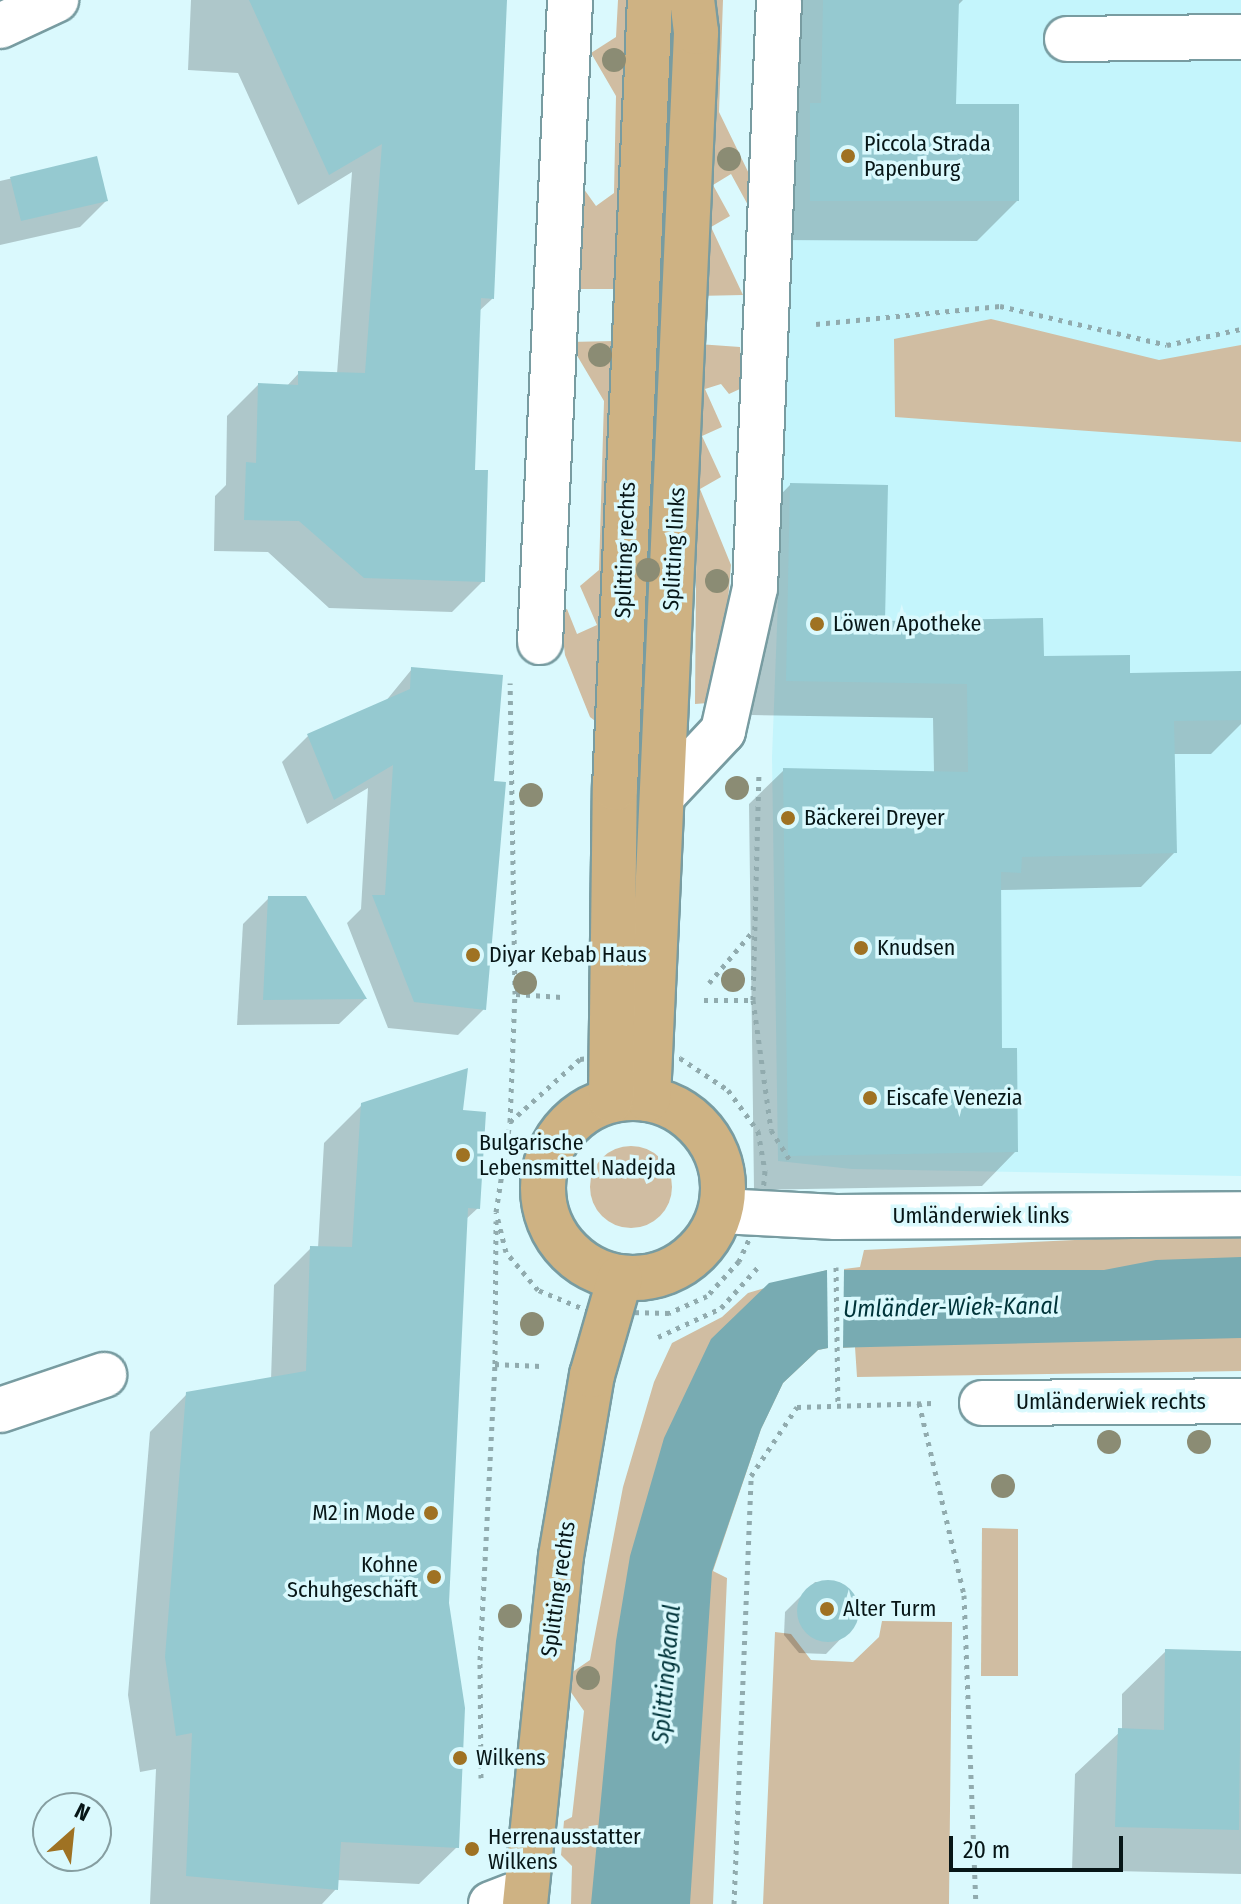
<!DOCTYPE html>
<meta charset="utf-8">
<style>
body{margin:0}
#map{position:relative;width:1241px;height:1904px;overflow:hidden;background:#daf9fd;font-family:"Fira Sans Condensed",sans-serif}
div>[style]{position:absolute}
.built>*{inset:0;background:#c4f5fc}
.green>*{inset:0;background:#d0bda2}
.round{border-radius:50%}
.water>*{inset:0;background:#78abb2}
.pier>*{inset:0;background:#daf9fd}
.shadow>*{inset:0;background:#0003}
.building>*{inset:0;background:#95c9d0}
.path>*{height:5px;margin-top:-2.5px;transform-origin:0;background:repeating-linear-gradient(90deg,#91abae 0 4px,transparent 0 10px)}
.roads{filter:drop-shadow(2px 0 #789ca1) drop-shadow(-2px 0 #789ca1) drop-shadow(0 2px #789ca1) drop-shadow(0 -2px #789ca1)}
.minor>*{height:44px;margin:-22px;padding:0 22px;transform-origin:22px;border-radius:22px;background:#fff}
.major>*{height:44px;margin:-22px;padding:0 22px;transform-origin:22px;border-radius:22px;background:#ceb283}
.major>.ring{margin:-22px;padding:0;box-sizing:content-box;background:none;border:44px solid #ceb283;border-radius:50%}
.trees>*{width:24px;height:24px;margin:-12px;border-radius:50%;background:#8b8c74}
.dots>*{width:22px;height:22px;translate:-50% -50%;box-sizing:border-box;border:4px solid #daf9fd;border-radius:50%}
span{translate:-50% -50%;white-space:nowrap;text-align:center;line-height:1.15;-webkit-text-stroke:7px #daf9fd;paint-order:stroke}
.poi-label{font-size:22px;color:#071617}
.left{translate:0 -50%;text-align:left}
.right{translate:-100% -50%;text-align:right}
.street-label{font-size:22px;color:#071617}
.water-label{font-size:24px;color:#00343a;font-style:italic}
.north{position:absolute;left:32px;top:1792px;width:80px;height:80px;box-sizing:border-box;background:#daf9fd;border:2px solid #869ea1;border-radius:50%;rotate:27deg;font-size:22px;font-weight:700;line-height:32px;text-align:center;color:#071617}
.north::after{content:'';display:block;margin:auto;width:28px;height:36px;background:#9f7223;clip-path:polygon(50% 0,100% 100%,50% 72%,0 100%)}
.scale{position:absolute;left:949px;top:1836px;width:174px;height:36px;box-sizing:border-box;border:4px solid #071617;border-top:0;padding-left:10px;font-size:24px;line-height:28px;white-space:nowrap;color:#071617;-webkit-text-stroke:6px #daf9fd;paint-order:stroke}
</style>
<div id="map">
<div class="built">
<i style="clip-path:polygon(801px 0,1241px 0,1241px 1176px,852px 1169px,778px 1161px,772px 757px)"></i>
</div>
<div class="green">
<i style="clip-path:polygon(618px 0,628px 0,615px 289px,574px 289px,576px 178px,596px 206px,614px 193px,616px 96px,591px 53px,616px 37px)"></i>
<i style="clip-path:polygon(710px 0,723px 0,719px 112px,754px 184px,749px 207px,731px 174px,713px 185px,730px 216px,711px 227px,743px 295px,696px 296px)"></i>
<i style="clip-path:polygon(667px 35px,676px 68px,667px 293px,648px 295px)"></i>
<i style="clip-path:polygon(991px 319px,1159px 360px,1241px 345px,1241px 442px,895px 417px,894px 339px)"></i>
<i style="clip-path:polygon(615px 341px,599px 724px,590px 717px,565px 655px,560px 612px,567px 609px,577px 634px,597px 625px,580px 586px,599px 570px,604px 401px,569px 342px)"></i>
<i style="clip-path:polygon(698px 344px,740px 347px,742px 388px,729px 394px,721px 384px,705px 389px,722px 427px,702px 436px,721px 477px,700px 489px,731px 565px,726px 623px,708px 703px,695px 704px)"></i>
<i class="round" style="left:590px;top:1146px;width:82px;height:82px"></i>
<i style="clip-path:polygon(1160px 1236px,1241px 1236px,1241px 1371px,857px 1377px,855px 1347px,843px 1348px,844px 1269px,860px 1267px,864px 1250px)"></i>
<i style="clip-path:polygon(827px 1270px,828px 1348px,818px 1350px,783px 1383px,761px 1429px,713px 1571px,727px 1578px,713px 1904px,571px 1904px,572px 1866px,561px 1855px,564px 1821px,572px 1817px,584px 1711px,568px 1688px,571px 1673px,590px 1660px,623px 1487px,654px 1382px,672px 1343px,722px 1317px,748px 1293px)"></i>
<i style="clip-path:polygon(982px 1528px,1018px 1529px,1018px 1676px,981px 1676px)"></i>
<i style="clip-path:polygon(882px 1621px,952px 1622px,949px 1904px,763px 1904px,775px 1632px,791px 1634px,811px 1660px,853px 1662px,879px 1637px)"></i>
</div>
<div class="water">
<i style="clip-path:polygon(1241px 1257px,1241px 1338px,828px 1348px,818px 1350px,783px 1383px,761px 1429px,712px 1572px,690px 1904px,591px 1904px,616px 1641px,630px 1556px,664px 1438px,711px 1339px,769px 1283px,827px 1270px,1104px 1270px,1156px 1260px)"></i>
</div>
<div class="pier">
<i style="clip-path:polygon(844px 1269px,843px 1348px,828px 1348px,827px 1270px)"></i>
</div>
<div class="shadow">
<i style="clip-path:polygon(191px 0,505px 0,492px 299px,478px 312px,473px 472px,483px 581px,452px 612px,329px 608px,268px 552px,214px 551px,215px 496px,226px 485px,227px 416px,258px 385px,286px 387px,299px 373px,337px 374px,352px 172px,298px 205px,238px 73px,188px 70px)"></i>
<i style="clip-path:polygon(786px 0,963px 0,957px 6px,954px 106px,1017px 201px,977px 241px,770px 240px)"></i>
<i style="clip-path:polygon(96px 159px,106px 201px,80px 227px,0 245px,0 181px)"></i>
<i style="clip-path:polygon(790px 485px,883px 623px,1128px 675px,1241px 673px,1241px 724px,1211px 754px,1173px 754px,1175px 852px,1141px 887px,1001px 890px,1000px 1050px,1016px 1151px,982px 1186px,754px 1190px,749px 804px,784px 770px,934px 773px,933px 718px,752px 715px,756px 520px)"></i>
<i style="clip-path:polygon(412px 669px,492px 783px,484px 1009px,458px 1035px,388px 1028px,347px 923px,361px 909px,368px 788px,307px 824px,282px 762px,308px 736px,385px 702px)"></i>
<i style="clip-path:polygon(269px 898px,365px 999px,339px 1024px,237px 1025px,243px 924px)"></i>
<i style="clip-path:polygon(362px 1105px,461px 1112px,478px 1208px,465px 1220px,447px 1603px,457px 1847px,419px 1884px,337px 1880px,336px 1889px,322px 1904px,150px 1904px,156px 1769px,140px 1772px,128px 1695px,150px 1432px,187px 1394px,271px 1380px,274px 1285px,311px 1248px,318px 1248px,324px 1143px)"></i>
<i style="clip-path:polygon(815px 1582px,841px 1583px,855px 1597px,856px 1623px,826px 1654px,799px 1653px,784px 1635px,785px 1612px)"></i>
<i style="clip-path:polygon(1166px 1651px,1241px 1657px,1241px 1874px,1072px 1870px,1075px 1774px,1122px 1730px,1122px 1694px)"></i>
</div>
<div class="building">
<i style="clip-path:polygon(249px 0,507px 0,494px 299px,481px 298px,475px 470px,488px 470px,485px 582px,364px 578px,299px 521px,244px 520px,246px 462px,256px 463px,258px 383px,298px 385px,298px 371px,365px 373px,382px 144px,329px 175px)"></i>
<i style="clip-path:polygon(823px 0,959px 0,956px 104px,1019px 104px,1019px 201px,810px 201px,810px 103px,821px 103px)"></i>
<i style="clip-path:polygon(97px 156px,108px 201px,21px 221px,10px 177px)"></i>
<i style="clip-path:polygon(790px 483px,888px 485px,885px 621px,1043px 618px,1044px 656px,1130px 655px,1130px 673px,1241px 671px,1241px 720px,1174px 721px,1177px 853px,1022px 857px,1021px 873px,1001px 872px,1002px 1048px,1017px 1048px,1018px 1152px,788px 1156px,783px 768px,968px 772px,967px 684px,786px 681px)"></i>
<i style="clip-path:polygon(411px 667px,503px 675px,494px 781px,506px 782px,486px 1010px,414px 1002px,372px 895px,385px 895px,393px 765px,334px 800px,307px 734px,410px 689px)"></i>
<i style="clip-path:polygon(268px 896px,306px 896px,367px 999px,263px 1000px)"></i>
<i style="clip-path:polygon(468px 1068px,463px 1110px,486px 1112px,480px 1209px,468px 1208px,449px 1603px,465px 1708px,459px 1848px,341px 1842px,338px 1890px,186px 1876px,192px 1733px,176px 1736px,165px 1657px,186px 1392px,306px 1371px,310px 1246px,352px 1247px,361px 1103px)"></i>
<i class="round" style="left:797px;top:1580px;width:62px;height:62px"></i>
<i style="clip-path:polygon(1165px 1649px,1241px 1651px,1239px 1830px,1115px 1827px,1118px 1728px,1164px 1730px)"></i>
</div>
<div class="path">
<i style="left:816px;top:324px;width:185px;rotate:-5.6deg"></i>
<i style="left:1000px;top:306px;width:171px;rotate:13.1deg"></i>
<i style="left:1167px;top:345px;width:76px;rotate:-12.2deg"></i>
<i style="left:709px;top:983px;width:70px;rotate:-49.7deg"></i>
<i style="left:516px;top:994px;width:46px;rotate:3.7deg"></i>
<i style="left:704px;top:1000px;width:49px"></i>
<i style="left:753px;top:1000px;width:131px;rotate:82.1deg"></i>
<i style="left:771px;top:1130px;width:36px;rotate:58deg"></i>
<i style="left:753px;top:1000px;width:227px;rotate:-88.5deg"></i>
<i style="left:650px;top:1051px;width:31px;rotate:13deg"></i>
<i style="left:680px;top:1058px;width:58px;rotate:33.7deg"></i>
<i style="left:728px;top:1090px;width:51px;rotate:53.8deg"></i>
<i style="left:758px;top:1131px;width:41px;rotate:80.1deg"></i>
<i style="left:765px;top:1171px;width:42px;rotate:95.4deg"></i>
<i style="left:761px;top:1213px;width:53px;rotate:114.6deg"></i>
<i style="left:739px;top:1261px;width:47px;rotate:132.4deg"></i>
<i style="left:707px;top:1296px;width:42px;rotate:155.9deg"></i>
<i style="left:669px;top:1313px;width:80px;rotate:-178.6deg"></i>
<i style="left:589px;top:1311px;width:55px;rotate:-157.6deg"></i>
<i style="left:538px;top:1290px;width:50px;rotate:-130.1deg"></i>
<i style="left:506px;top:1252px;width:41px;rotate:-104deg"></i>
<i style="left:496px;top:1212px;width:91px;rotate:-81.2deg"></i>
<i style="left:510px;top:1122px;width:94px;rotate:-42deg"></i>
<i style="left:580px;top:1059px;width:70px;rotate:-6.5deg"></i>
<i style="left:510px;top:1122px;width:128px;rotate:-87.8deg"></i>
<i style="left:515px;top:994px;width:311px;rotate:-90.9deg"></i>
<i style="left:836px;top:1267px;width:135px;rotate:89.2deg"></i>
<i style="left:658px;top:1337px;width:69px;rotate:-24.7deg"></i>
<i style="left:721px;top:1308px;width:57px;rotate:-47.9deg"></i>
<i style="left:495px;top:1364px;width:46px;rotate:2.5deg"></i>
<i style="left:919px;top:1403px;width:197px;rotate:76.8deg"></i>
<i style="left:964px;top:1595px;width:309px;rotate:87.8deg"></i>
<i style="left:481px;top:1778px;width:118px;rotate:-90.5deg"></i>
<i style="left:480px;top:1660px;width:296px;rotate:-87.1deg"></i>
<i style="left:495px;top:1364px;width:143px;rotate:-89.6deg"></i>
<i style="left:734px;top:1904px;width:428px;rotate:-87.7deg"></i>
<i style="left:751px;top:1476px;width:83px;rotate:-56.3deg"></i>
<i style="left:797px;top:1407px;width:136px;rotate:-1.7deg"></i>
</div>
<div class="roads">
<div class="minor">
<i style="left:0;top:26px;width:62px;rotate:-24.9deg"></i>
<i style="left:1067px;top:39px;width:174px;rotate:-0.7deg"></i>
<i style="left:540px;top:642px;width:643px;rotate:-87.32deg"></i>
<i style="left:662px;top:796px;width:89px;rotate:-46.8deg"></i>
<i style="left:723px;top:731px;width:147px;rotate:-77.4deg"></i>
<i style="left:755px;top:588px;width:588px;rotate:-87.66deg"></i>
<i style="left:721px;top:1211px;width:115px;rotate:3deg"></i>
<i style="left:836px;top:1217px;width:405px;rotate:-0.4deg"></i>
<i style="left:982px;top:1403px;width:259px;rotate:-0.4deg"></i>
<i style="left:0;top:1410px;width:110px;rotate:-18.6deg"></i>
<i style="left:491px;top:1904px;width:36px;rotate:-21deg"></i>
</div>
<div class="major">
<i class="ring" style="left:543px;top:1098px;width:136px;height:136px"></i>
<i style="left:648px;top:1099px;width:1068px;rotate:-87.42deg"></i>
<i style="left:696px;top:32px;width:32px;rotate:-97deg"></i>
<i style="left:611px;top:1100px;width:312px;rotate:-89.3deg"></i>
<i style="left:615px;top:788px;width:789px;rotate:-87.46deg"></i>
<i style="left:525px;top:1904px;width:350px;rotate:-84.1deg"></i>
<i style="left:561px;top:1556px;width:184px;rotate:-80.3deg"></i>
<i style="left:592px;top:1375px;width:101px;rotate:-73.9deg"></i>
</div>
</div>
<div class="trees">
<i style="left:614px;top:60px"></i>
<i style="left:729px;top:159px"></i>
<i style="left:600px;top:355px"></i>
<i style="left:648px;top:570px"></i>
<i style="left:717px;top:581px"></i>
<i style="left:737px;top:788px"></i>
<i style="left:531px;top:795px"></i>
<i style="left:733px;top:980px"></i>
<i style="left:525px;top:983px"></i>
<i style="left:532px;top:1324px"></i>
<i style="left:1109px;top:1442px"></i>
<i style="left:1199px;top:1442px"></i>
<i style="left:1003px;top:1486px"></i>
<i style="left:510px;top:1616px"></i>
<i style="left:588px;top:1678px"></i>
</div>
<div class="dots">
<i style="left:848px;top:156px;background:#9f7223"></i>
<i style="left:817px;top:624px;background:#9f7223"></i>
<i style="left:788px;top:818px;background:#9f7223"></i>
<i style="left:861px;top:948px;background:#9f7223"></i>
<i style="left:473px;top:955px;background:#9f7223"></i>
<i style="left:870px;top:1098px;background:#9f7223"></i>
<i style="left:463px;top:1155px;background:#9f7223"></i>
<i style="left:431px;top:1513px;background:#9f7223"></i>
<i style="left:434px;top:1577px;background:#9f7223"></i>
<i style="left:827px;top:1609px;background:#9f7223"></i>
<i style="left:460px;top:1758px;background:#9f7223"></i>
<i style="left:472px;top:1849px;background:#9f7223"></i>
</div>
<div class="poi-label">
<span class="left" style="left:864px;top:156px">Piccola Strada<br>Papenburg</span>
<span class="left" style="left:833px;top:624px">Löwen Apotheke</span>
<span class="left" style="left:804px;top:818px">Bäckerei Dreyer</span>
<span class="left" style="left:877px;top:948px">Knudsen</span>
<span class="left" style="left:489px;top:955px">Diyar Kebab Haus</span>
<span class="left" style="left:886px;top:1098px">Eiscafe Venezia</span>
<span class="left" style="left:479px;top:1155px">Bulgarische<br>Lebensmittel Nadejda</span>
<span class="right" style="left:415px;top:1513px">M2 in Mode</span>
<span class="right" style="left:418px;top:1577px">Kohne<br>Schuhgeschäft</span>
<span class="left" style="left:843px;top:1609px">Alter Turm</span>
<span class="left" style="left:476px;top:1758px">Wilkens</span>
<span class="left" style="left:488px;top:1849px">Herrenausstatter<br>Wilkens</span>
</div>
<div class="street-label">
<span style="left:674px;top:549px;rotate:-87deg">Splitting links</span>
<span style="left:625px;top:550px;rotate:-88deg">Splitting rechts</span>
<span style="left:981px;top:1216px">Umländerwiek links</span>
<span style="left:1111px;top:1402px">Umländerwiek rechts</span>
<span style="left:558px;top:1589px;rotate:-82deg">Splitting rechts</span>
</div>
<div class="water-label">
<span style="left:951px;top:1308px;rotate:-1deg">Umländer-Wiek-Kanal</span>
<span style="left:667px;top:1674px;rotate:-85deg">Splittingkanal</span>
</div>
<div class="north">N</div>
<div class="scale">20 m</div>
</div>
